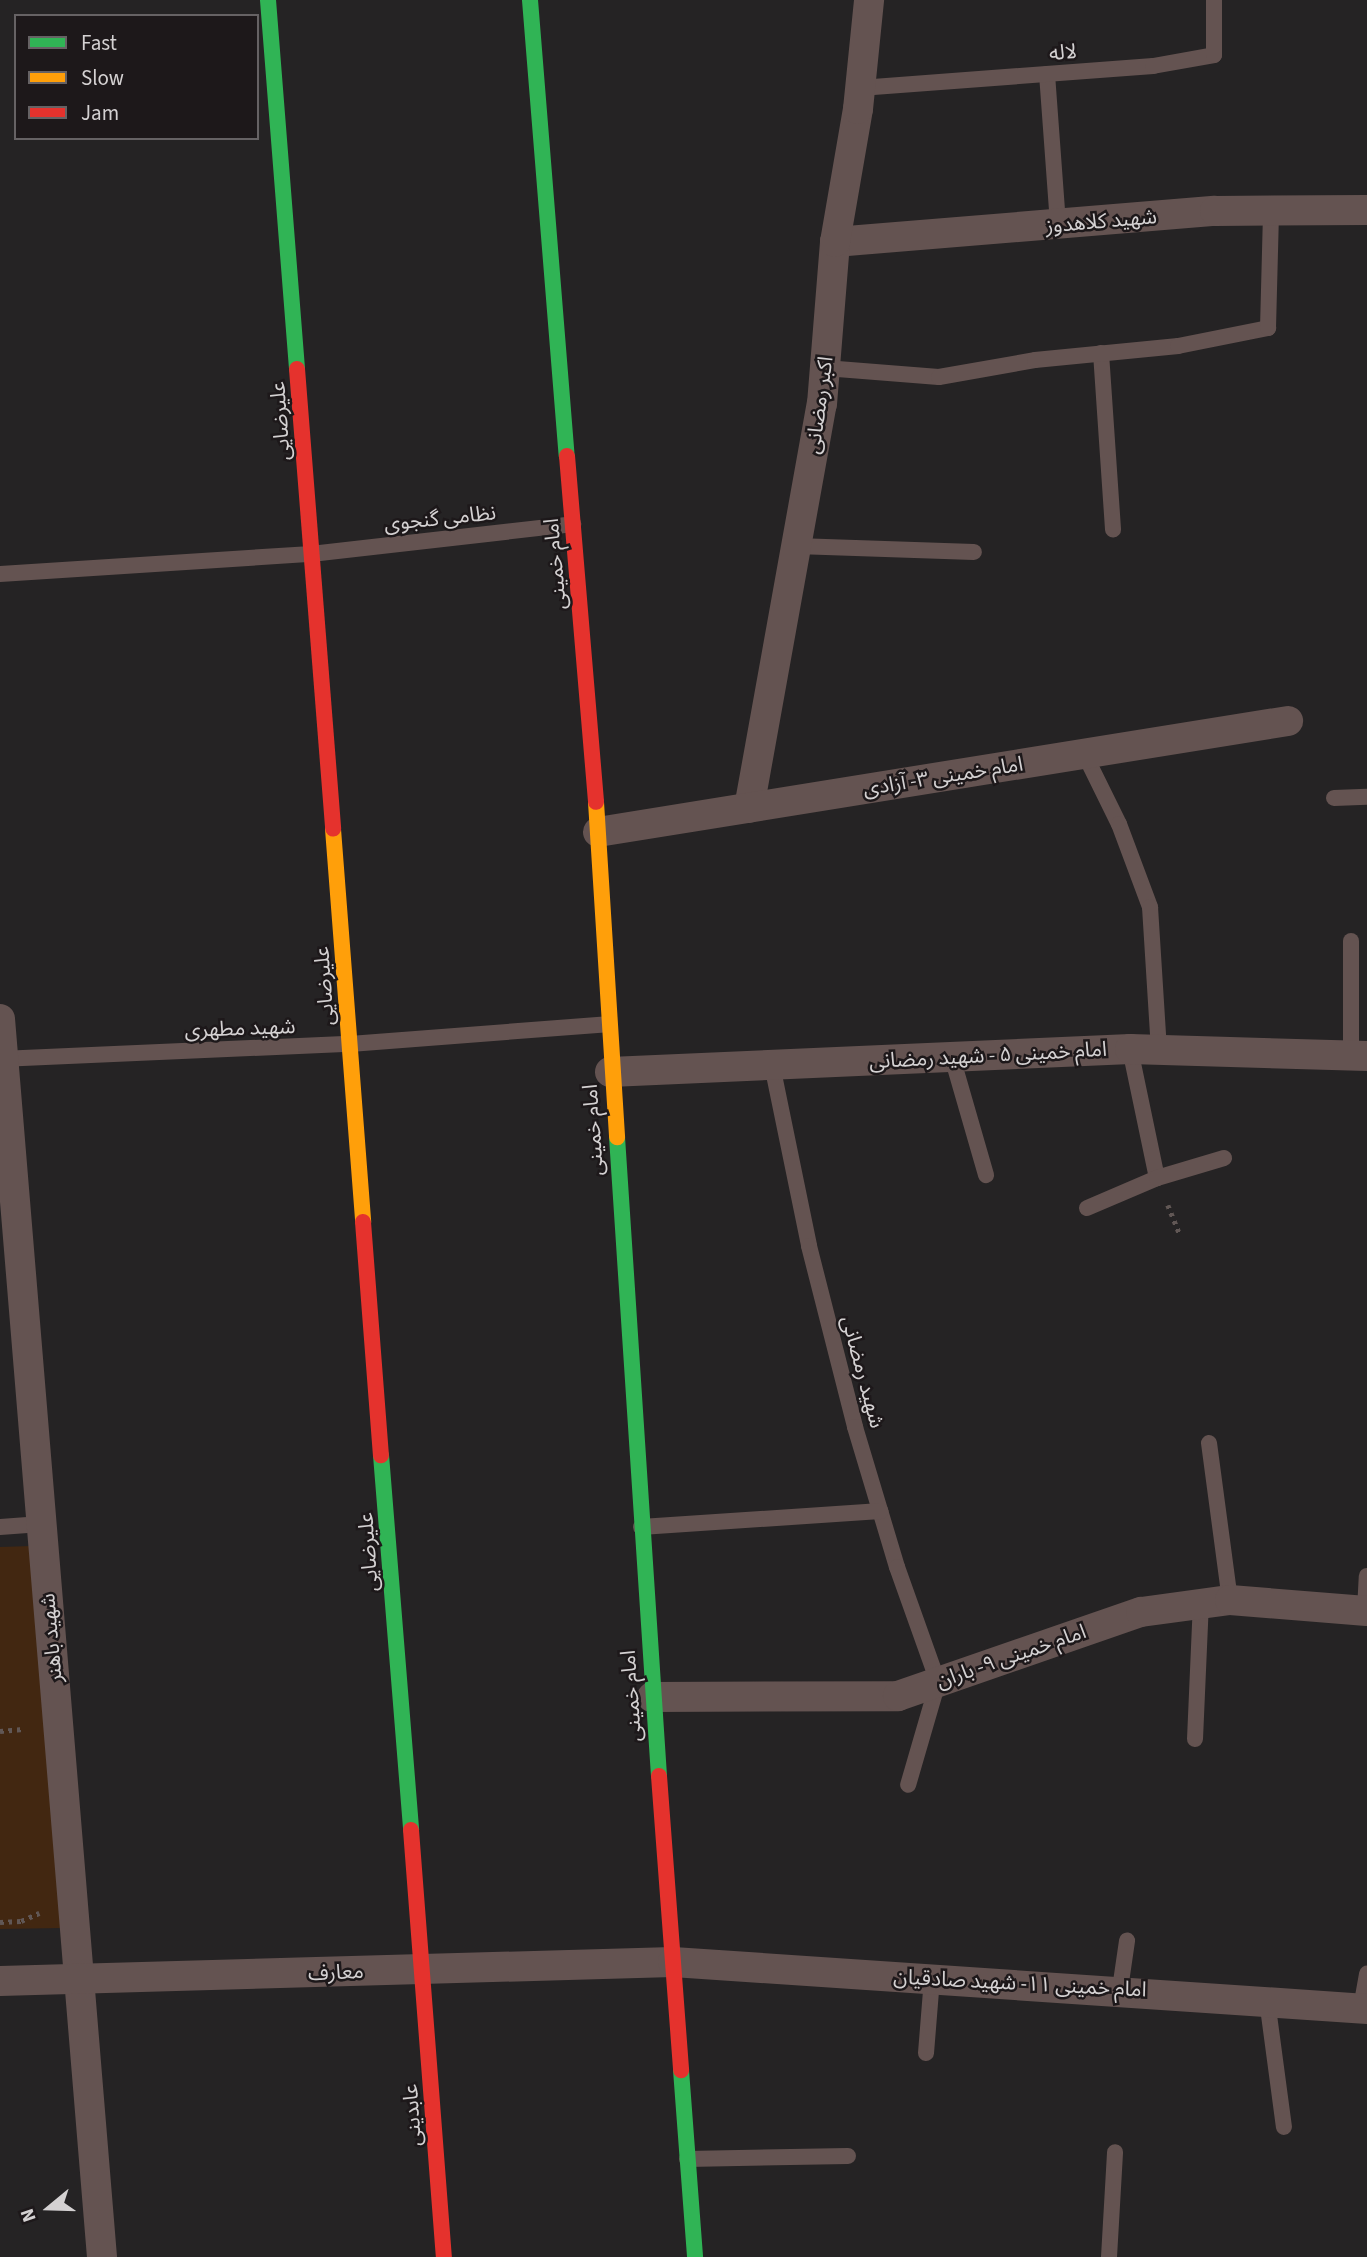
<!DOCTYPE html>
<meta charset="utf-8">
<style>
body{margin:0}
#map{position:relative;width:1367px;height:2257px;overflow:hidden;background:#252324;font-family:"Source Sans 3","Noto Sans Arabic",sans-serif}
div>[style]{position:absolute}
.green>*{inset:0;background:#422711}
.path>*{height:4.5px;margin-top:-2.25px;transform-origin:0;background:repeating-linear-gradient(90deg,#615755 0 3.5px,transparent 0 8.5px)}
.lane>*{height:16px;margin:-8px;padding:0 8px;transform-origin:8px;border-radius:8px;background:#645351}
.street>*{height:30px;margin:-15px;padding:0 15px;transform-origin:15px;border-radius:15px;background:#645351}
.fast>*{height:16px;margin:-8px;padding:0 8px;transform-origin:8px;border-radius:8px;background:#30b455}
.slow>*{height:16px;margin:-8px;padding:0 8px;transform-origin:8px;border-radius:8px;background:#ff9f0a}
.jam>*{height:16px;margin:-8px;padding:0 8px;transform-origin:8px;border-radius:8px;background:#e5322d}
span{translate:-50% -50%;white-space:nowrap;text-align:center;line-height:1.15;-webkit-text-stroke:5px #1d181a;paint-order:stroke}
.street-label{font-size:21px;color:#d4d1d2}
.legend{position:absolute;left:14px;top:14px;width:245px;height:126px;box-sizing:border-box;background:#1d181a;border:2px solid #666264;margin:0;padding:9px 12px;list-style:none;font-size:21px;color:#d4d1d2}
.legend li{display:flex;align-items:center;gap:14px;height:35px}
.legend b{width:35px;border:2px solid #666264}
.north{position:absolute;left:14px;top:2173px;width:70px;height:70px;-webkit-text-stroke:5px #1d181a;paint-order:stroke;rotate:251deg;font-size:19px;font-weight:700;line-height:28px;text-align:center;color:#d4d1d2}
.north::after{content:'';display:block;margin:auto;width:24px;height:32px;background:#d4d1d2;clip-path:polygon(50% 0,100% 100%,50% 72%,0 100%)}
</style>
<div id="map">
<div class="green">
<i style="clip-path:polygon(32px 1546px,62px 1928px,0 1929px,0 1547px)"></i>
</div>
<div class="path">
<i style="left:1168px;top:1205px;width:31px;rotate:68deg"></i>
<i style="left:0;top:1731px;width:23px;rotate:-5deg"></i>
<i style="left:0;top:1922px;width:21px;rotate:-3deg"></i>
<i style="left:21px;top:1921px;width:20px;rotate:-24deg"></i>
</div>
<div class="lane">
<i style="left:1047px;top:74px;width:150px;rotate:85.8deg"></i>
<i style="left:860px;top:88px;width:294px;rotate:-4.3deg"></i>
<i style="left:1153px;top:66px;width:62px;rotate:-10.2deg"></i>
<i style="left:1214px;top:55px;width:55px;rotate:-90deg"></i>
<i style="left:1101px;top:353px;width:177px;rotate:86.1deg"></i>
<i style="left:825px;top:368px;width:114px;rotate:4.5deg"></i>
<i style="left:939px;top:377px;width:97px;rotate:-10deg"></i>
<i style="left:1035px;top:360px;width:144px;rotate:-5.6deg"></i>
<i style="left:1178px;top:346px;width:92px;rotate:-11.3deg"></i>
<i style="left:1268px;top:328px;width:118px;rotate:-88.5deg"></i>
<i style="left:796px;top:546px;width:178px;rotate:1.9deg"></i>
<i style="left:0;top:574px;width:312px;rotate:-3.7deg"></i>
<i style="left:311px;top:554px;width:264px;rotate:-6.5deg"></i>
<i style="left:1084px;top:753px;width:79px;rotate:63.8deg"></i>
<i style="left:1119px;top:824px;width:89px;rotate:69.5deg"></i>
<i style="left:1150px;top:907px;width:143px;rotate:86.4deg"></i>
<i style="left:1334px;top:798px;width:33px;rotate:-2deg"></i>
<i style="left:1130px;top:1049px;width:132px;rotate:78.2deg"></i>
<i style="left:1351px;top:1056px;width:115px;rotate:-90deg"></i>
<i style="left:952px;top:1057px;width:123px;rotate:73.9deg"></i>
<i style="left:0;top:1059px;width:350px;rotate:-2.5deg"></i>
<i style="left:350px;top:1044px;width:258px;rotate:-4.4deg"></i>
<i style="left:772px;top:1065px;width:185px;rotate:78.4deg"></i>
<i style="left:809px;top:1246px;width:187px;rotate:75.7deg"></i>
<i style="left:855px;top:1427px;width:146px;rotate:73.3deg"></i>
<i style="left:897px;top:1567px;width:122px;rotate:70.4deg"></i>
<i style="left:938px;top:1682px;width:107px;rotate:106.2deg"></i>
<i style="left:1087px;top:1208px;width:76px;rotate:-23.2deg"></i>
<i style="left:1157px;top:1178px;width:70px;rotate:-16.6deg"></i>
<i style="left:1209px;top:1443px;width:158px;rotate:82.4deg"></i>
<i style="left:0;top:1527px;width:41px;rotate:-4.2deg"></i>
<i style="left:641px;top:1527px;width:240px;rotate:-3.8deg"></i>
<i style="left:1365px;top:1610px;width:34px;rotate:-87deg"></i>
<i style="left:1195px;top:1739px;width:135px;rotate:-87.5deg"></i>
<i style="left:1120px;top:1989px;width:49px;rotate:-81.7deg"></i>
<i style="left:1267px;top:2000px;width:128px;rotate:82.4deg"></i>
<i style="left:1361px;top:2008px;width:35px;rotate:-80deg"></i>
<i style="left:926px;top:2053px;width:75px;rotate:-85.4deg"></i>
<i style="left:687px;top:2159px;width:161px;rotate:-1.1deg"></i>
<i style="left:1109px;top:2257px;width:105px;rotate:-86.7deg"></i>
</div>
<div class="street">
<i style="left:835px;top:242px;width:381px;rotate:-4.7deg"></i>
<i style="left:1215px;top:211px;width:152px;rotate:-0.4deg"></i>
<i style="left:749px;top:808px;width:411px;rotate:-79.8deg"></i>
<i style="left:822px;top:404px;width:163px;rotate:-85.4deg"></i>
<i style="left:835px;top:242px;width:135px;rotate:-80.2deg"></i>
<i style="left:858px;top:109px;width:110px;rotate:-84.2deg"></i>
<i style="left:598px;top:832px;width:699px;rotate:-9.14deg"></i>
<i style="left:0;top:1019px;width:1242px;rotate:85.29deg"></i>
<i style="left:610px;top:1072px;width:521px;rotate:-2.53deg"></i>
<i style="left:1130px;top:1049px;width:237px;rotate:1.7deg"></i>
<i style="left:652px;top:1697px;width:246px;rotate:-0.2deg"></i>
<i style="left:898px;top:1696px;width:257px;rotate:-19.1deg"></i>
<i style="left:1141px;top:1612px;width:90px;rotate:-7.7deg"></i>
<i style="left:1230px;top:1600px;width:137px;rotate:4.6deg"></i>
<i style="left:0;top:1981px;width:673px;rotate:-1.62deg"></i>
<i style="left:673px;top:1962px;width:696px;rotate:3.87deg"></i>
</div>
<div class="fast">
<i style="left:268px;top:0;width:370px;rotate:85.5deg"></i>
<i style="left:530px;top:0;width:457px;rotate:85.4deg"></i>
<i style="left:617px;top:1137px;width:640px;rotate:86.24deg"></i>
<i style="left:381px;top:1455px;width:376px;rotate:85.4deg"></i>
<i style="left:681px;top:2070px;width:188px;rotate:85.7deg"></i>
</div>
<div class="slow">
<i style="left:596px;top:802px;width:336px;rotate:86.4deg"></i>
<i style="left:333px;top:829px;width:394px;rotate:85.6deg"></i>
</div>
<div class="jam">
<i style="left:297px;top:369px;width:461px;rotate:85.5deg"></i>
<i style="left:567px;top:456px;width:347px;rotate:85.2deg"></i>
<i style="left:363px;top:1222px;width:234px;rotate:85.6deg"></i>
<i style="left:659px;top:1776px;width:295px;rotate:85.7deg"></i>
<i style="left:411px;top:1830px;width:428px;rotate:85.6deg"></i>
</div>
<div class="street-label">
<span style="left:1063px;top:52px;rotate:-4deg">لاله</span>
<span style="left:1101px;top:221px;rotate:-5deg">شهید کلاهدوز</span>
<span style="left:819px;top:405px;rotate:-82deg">اکبر رمضانی</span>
<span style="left:280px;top:421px;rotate:-94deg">علیرضایی</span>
<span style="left:440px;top:518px;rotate:-6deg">نظامی گنجوی</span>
<span style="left:555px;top:564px;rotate:-95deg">امام خمینی</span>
<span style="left:943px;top:776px;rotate:-9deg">امام خمینی ۳- آزادی</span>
<span style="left:324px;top:986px;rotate:-94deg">علیرضایی</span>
<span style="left:240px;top:1028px;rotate:-2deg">شهید مطهری</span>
<span style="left:988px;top:1055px;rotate:-3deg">امام خمینی ۵ - شهید رمضانی</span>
<span style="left:593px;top:1130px;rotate:-94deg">امام خمینی</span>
<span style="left:863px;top:1372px;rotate:75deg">شهید رمضانی</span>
<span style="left:368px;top:1552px;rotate:-94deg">علیرضایی</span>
<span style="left:51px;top:1638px;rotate:-95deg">شهید باهنر</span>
<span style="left:1011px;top:1656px;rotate:-19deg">امام خمینی ۹- باران</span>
<span style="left:631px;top:1696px;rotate:-94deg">امام خمینی</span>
<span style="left:336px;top:1972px;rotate:-2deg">معارف</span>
<span style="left:1020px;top:1983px;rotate:3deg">امام خمینی ۱۱- شهید صادقیان</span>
<span style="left:412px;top:2115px;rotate:-94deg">عابدینی</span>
</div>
<ul class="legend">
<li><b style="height:9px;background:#30b455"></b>Fast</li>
<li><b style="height:9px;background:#ff9f0a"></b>Slow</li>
<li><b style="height:9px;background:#e5322d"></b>Jam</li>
</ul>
<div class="north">N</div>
</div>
